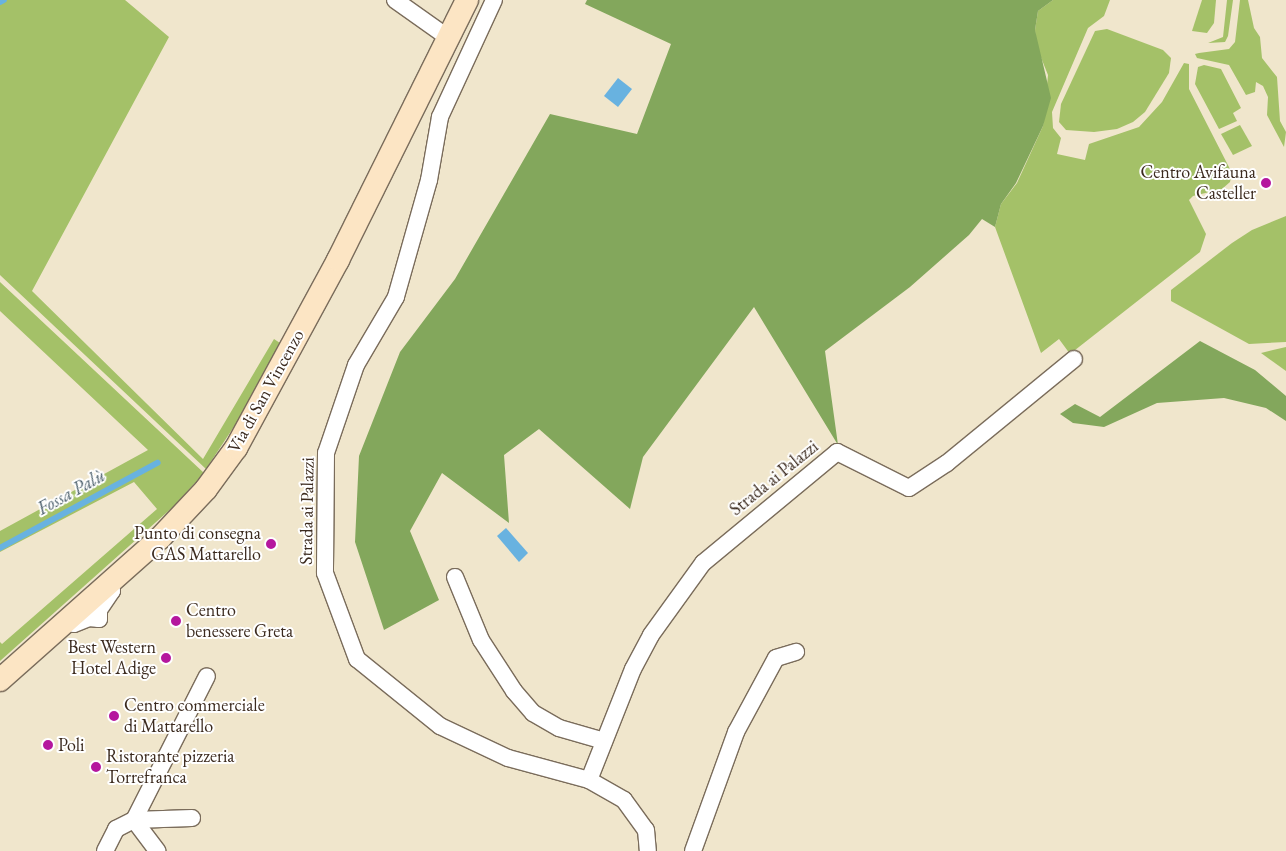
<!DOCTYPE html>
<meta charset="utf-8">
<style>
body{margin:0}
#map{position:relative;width:1286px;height:851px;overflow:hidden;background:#f0e6cc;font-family:"EB Garamond",serif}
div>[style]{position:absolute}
.green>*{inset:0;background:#a4c168}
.forest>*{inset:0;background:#83a75c}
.water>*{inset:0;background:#68b2e0}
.stream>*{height:5.5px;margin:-2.75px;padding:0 2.75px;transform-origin:2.75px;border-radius:2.75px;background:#68b2e0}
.roads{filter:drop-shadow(1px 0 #7a6c5b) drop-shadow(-1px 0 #7a6c5b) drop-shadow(0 1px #7a6c5b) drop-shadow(0 -1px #7a6c5b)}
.minor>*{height:16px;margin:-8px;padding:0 8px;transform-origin:8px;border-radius:8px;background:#fff}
.secondary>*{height:22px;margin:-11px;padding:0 11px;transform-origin:11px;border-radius:11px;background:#fce5c4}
.dots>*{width:14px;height:14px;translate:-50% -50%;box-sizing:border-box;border:2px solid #fff;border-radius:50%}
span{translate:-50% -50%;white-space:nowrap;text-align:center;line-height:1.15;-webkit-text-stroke:4px #fff;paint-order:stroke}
.poi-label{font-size:18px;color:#3b2a1e}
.right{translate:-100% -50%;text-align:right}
.left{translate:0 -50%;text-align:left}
.street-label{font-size:18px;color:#3b2a1e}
.water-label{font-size:19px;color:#4d606c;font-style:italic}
</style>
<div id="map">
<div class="green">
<i style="clip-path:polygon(0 0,125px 0,169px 37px,32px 291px,203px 459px,274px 339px,280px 343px,239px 419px,206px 469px,0 275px)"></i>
<i style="clip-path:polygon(1053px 0,1110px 0,1104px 16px,1088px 28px,1052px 112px,1053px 128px,1061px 138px,1057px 154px,1085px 160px,1089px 144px,1139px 127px,1162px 102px,1184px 63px,1189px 64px,1189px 89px,1232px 173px,1230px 182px,1222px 189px,1193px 196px,1189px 200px,1206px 234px,1200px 252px,1070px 354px,1059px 339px,1041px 353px,995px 227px,1001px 204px,1017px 183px,1043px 126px,1048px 75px,1036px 45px,1035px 30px,1038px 11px)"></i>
<i style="clip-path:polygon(1202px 0,1216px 0,1214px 23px,1207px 33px,1192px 31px)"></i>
<i style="clip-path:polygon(1227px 0,1233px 0,1228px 36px,1225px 42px,1208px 43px,1223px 37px)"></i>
<i style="clip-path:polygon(1240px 0,1248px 0,1254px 28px,1260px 37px,1262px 58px,1277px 77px,1280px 121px,1286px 132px,1284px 147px,1267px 115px,1268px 97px,1263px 86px,1256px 82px,1255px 92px,1246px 95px,1229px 65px,1197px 58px,1195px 54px,1199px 53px,1229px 49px,1235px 42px)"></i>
<i style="clip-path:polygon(1107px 29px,1163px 50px,1171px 58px,1169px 73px,1145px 112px,1133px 122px,1117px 129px,1094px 132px,1066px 130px,1059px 122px,1061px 104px,1095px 31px)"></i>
<i style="clip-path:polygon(1204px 65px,1221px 69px,1241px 108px,1233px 113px,1237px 121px,1219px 129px,1195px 84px,1198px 67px)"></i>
<i style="clip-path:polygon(1240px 125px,1252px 146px,1233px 155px,1221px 134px)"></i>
<i style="clip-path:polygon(1286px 216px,1286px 342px,1249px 344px,1171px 301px,1171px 290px,1232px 243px,1252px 230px)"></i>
<i style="clip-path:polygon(0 282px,204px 473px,174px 506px,0 661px,0 642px,2px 644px,157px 509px,134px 482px,0 552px,0 531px,148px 450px,0 311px)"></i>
<i style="clip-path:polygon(1286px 347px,1286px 371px,1261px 353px,1273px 350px)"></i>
</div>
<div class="forest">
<i style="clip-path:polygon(587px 0,1053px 0,1038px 11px,1035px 30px,1051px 98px,1043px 126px,1016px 183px,1001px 204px,995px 227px,982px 219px,969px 235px,910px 287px,825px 351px,838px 445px,754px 307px,643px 457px,630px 509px,539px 429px,504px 455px,509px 523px,442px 473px,410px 531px,439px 600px,384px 630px,355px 542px,359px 456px,400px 352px,455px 279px,550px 114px,637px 134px,671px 44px,585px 4px)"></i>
<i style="clip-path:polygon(1200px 341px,1255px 370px,1286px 396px,1286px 421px,1266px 408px,1224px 398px,1157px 403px,1104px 427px,1073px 423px,1060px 414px,1075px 404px,1100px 417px)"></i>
</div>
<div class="water">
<i style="clip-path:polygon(618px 78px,632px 89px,618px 107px,604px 96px)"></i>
<i style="clip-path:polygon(506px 528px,528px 553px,519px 562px,497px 536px)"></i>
</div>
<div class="stream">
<i style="left:0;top:2px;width:4px;rotate:-27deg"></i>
<i style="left:0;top:548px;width:179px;rotate:-28.4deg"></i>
</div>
<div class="roads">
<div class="minor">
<i style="left:395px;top:0;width:67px;rotate:35.3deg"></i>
<i style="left:494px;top:0;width:129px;rotate:114.8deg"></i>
<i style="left:440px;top:117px;width:64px;rotate:99.9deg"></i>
<i style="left:429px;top:180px;width:122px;rotate:105.8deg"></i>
<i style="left:396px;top:297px;width:79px;rotate:120.5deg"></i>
<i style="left:356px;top:365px;width:93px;rotate:108.8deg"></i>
<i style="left:326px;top:453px;width:120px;rotate:90.5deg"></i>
<i style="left:325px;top:573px;width:92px;rotate:69.6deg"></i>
<i style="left:357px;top:659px;width:107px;rotate:38.9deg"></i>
<i style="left:440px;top:726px;width:75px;rotate:25.2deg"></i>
<i style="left:508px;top:758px;width:84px;rotate:15.2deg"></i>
<i style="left:589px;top:780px;width:40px;rotate:29.7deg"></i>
<i style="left:624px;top:800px;width:37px;rotate:54deg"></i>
<i style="left:646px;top:830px;width:21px;rotate:85deg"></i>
<i style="left:455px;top:577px;width:68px;rotate:67.6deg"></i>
<i style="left:481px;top:640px;width:61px;rotate:57.1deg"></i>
<i style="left:514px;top:691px;width:29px;rotate:49deg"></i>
<i style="left:533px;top:713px;width:30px;rotate:30deg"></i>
<i style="left:559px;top:728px;width:47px;rotate:16.1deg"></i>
<i style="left:65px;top:621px;width:9px;rotate:18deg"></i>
<i style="left:74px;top:624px;width:16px;rotate:-22deg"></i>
<i style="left:89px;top:618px;width:10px;rotate:6deg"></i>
<i style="left:99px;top:619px;width:9px;rotate:-90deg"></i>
<i style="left:99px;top:610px;width:23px;rotate:-56deg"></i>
<i style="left:112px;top:591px;width:7px;rotate:-98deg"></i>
<i style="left:589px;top:780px;width:119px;rotate:-68.4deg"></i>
<i style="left:633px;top:669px;width:38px;rotate:-62deg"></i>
<i style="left:651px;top:635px;width:89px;rotate:-54.2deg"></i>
<i style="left:703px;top:563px;width:174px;rotate:-39.6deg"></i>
<i style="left:837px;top:452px;width:80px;rotate:26.6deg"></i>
<i style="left:909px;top:488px;width:45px;rotate:-33.3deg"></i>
<i style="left:947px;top:463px;width:164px;rotate:-39.3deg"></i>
<i style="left:192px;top:818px;width:58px;rotate:178deg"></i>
<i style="left:134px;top:820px;width:161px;rotate:-63.1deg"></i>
<i style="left:105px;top:851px;width:25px;rotate:-63deg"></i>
<i style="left:116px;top:829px;width:20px;rotate:-27deg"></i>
<i style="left:134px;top:820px;width:39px;rotate:53deg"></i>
<i style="left:693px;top:851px;width:127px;rotate:-70.1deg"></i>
<i style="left:736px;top:732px;width:84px;rotate:-61.6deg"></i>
<i style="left:776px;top:658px;width:21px;rotate:-17deg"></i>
</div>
<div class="secondary">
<i style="left:0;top:680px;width:214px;rotate:-41.6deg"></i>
<i style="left:160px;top:538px;width:67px;rotate:-46.8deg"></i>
<i style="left:206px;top:489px;width:51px;rotate:-53.8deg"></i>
<i style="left:236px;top:448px;width:214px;rotate:-61.5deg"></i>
<i style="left:338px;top:260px;width:290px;rotate:-63.6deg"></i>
</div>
</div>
<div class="dots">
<i style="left:1266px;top:183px;background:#b5179e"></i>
<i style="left:271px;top:544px;background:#b5179e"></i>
<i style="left:176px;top:621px;background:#b5179e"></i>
<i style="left:166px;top:658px;background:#b5179e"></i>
<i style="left:114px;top:716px;background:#b5179e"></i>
<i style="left:48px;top:745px;background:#b5179e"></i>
<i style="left:96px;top:767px;background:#b5179e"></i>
</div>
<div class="poi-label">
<span class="right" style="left:1256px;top:183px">Centro Avifauna<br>Casteller</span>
<span class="right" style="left:261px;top:544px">Punto di consegna<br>GAS Mattarello</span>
<span class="left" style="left:186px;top:621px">Centro<br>benessere Greta</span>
<span class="right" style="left:156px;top:658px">Best Western<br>Hotel Adige</span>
<span class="left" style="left:124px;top:716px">Centro commerciale<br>di Mattarello</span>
<span class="left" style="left:58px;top:745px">Poli</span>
<span class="left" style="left:106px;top:767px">Ristorante pizzeria<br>Torrefranca</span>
</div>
<div class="street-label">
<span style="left:266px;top:391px;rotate:-61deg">Via di San Vincenzo</span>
<span style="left:774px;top:478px;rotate:-39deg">Strada ai Palazzi</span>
<span style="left:307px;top:511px;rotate:-89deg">Strada ai Palazzi</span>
</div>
<div class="water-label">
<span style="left:71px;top:492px;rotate:-29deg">Fossa Palù</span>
</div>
</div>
